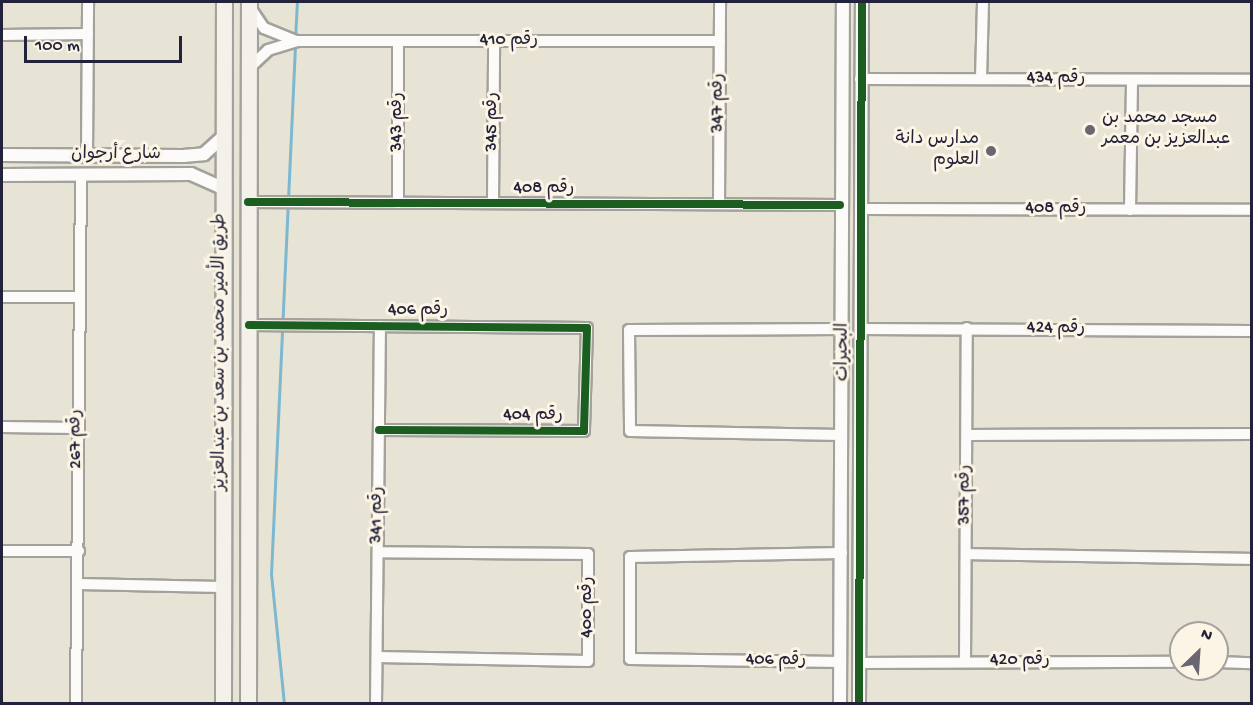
<!DOCTYPE html>
<meta charset="utf-8">
<style>
body{margin:0}
#map{position:relative;width:1253px;height:705px;overflow:hidden;background:#e8e4d5;font-family:"Gochi Hand","Playpen Sans Arabic",sans-serif}
div>[style]{position:absolute}
.stream>*{height:3px;margin:-1.5px;padding:0 1.5px;transform-origin:1.5px;border-radius:1.5px;background:#7db8ce}
.roads{filter:drop-shadow(2px 0 #a3a19b) drop-shadow(-2px 0 #a3a19b) drop-shadow(0 2px #a3a19b) drop-shadow(0 -2px #a3a19b)}
.minor>*{height:10px;margin:-5px;padding:0 5px;transform-origin:5px;border-radius:5px;background:#fcfbf9}
.tertiary>*{height:12px;margin:-6px;padding:0 6px;transform-origin:6px;border-radius:6px;background:#fcfbf9}
.secondary>*{height:15px;margin:-7.5px;padding:0 7.5px;transform-origin:7.5px;border-radius:7.5px;background:#f4f1ea}
.cycleway>*{height:8px;margin:-4px;padding:0 4px;transform-origin:4px;border-radius:4px;background:#1b5e20}
.dots>*{width:16px;height:16px;translate:-50% -50%;box-sizing:border-box;border:3px solid #fcf5e5;border-radius:50%}
span{translate:-50% -50%;white-space:nowrap;text-align:center;line-height:1.15;-webkit-text-stroke:6px #fcf5e5;paint-order:stroke}
.street-label{font-size:18px;color:#22223b}
.poi-label{font-size:18px;color:#22223b}
.left{translate:0 -50%;text-align:left}
.right{translate:-100% -50%;text-align:right}
.frame{position:absolute;inset:0;border:3px solid #22223b;pointer-events:none}
.north{position:absolute;left:1169px;top:621px;width:60px;height:60px;box-sizing:border-box;background:#fcf5e5;border:2px solid #a5a1a1;border-radius:50%;rotate:25deg;font-size:16px;font-weight:700;line-height:24px;text-align:center;color:#22223b}
.north::after{content:'';display:block;margin:auto;width:21px;height:27px;background:#676671;clip-path:polygon(50% 0,100% 100%,50% 72%,0 100%)}
.scale{position:absolute;left:24px;top:36px;width:158px;height:27px;box-sizing:border-box;border:3px solid #22223b;border-top:0;padding-left:8px;font-size:18px;line-height:21px;white-space:nowrap;color:#22223b;-webkit-text-stroke:4px #fcf5e5;paint-order:stroke}
</style>
<div id="map">
<div class="stream">
<i style="left:295px;top:39px;width:37px;rotate:-87deg"></i>
<i style="left:284px;top:704px;width:131px;rotate:-95.7deg"></i>
<i style="left:271px;top:574px;width:530px;rotate:-87.4deg"></i>
</div>
<div class="roads">
<div class="minor">
<i style="left:251px;top:9px;width:23px;rotate:56deg"></i>
<i style="left:264px;top:28px;width:35px;rotate:22deg"></i>
<i style="left:2px;top:35px;width:86px;rotate:-0.7deg"></i>
<i style="left:249px;top:68px;width:26px;rotate:-43deg"></i>
<i style="left:268px;top:50px;width:30px;rotate:-17deg"></i>
<i style="left:297px;top:41px;width:423px"></i>
<i style="left:860px;top:79px;width:392px;rotate:0.1deg"></i>
<i style="left:981px;top:79px;width:77px;rotate:-88.5deg"></i>
<i style="left:87px;top:155px;width:153px;rotate:-89.6deg"></i>
<i style="left:248px;top:202px;width:592px;rotate:0.29deg"></i>
<i style="left:398px;top:203px;width:162px;rotate:-90deg"></i>
<i style="left:493px;top:203px;width:162px;rotate:-89.6deg"></i>
<i style="left:719px;top:204px;width:202px;rotate:-89.7deg"></i>
<i style="left:860px;top:209px;width:392px;rotate:0.1deg"></i>
<i style="left:1130px;top:210px;width:130px;rotate:-89.1deg"></i>
<i style="left:2px;top:297px;width:76px"></i>
<i style="left:249px;top:325px;width:338px;rotate:0.5deg"></i>
<i style="left:587px;top:328px;width:103px;rotate:91.7deg"></i>
<i style="left:584px;top:431px;width:205px;rotate:-179.7deg"></i>
<i style="left:840px;top:329px;width:211px;rotate:179.7deg"></i>
<i style="left:629px;top:330px;width:101px;rotate:89.4deg"></i>
<i style="left:630px;top:431px;width:211px;rotate:1.1deg"></i>
<i style="left:860px;top:329px;width:392px;rotate:0.3deg"></i>
<i style="left:2px;top:427px;width:74px;rotate:0.8deg"></i>
<i style="left:967px;top:435px;width:285px;rotate:-0.2deg"></i>
<i style="left:2px;top:551px;width:77px"></i>
<i style="left:966px;top:554px;width:286px;rotate:1deg"></i>
<i style="left:79px;top:584px;width:142px;rotate:1.2deg"></i>
<i style="left:377px;top:657px;width:211px;rotate:1.1deg"></i>
<i style="left:588px;top:661px;width:107px;rotate:-90deg"></i>
<i style="left:588px;top:554px;width:210px;rotate:-179.5deg"></i>
<i style="left:965px;top:661px;width:333px;rotate:-89.7deg"></i>
<i style="left:841px;top:662px;width:211px;rotate:-179.2deg"></i>
<i style="left:630px;top:659px;width:102px;rotate:-90deg"></i>
<i style="left:630px;top:557px;width:212px;rotate:-1.1deg"></i>
<i style="left:1217px;top:662px;width:35px;rotate:2deg"></i>
<i style="left:859px;top:663px;width:322px;rotate:-0.2deg"></i>
<i style="left:76px;top:704px;width:529px;rotate:-89.46deg"></i>
<i style="left:376px;top:704px;width:378px;rotate:-89.4deg"></i>
</div>
<div class="tertiary">
<i style="left:2px;top:155px;width:181px;rotate:0.3deg"></i>
<i style="left:183px;top:156px;width:21px;rotate:-5deg"></i>
<i style="left:204px;top:154px;width:27px;rotate:-42deg"></i>
<i style="left:2px;top:175px;width:189px;rotate:-0.3deg"></i>
<i style="left:191px;top:174px;width:34px;rotate:24deg"></i>
<i style="left:840px;top:704px;width:702px;rotate:-89.76deg"></i>
<i style="left:859px;top:704px;width:702px;rotate:-89.76deg"></i>
</div>
<div class="secondary">
<i style="left:223px;top:704px;width:702px;rotate:-89.92deg"></i>
<i style="left:248px;top:704px;width:702px;rotate:-89.92deg"></i>
</div>
</div>
<div class="cycleway">
<i style="left:248px;top:202px;width:592px;rotate:0.29deg"></i>
<i style="left:249px;top:325px;width:338px;rotate:0.5deg"></i>
<i style="left:587px;top:328px;width:103px;rotate:91.7deg"></i>
<i style="left:584px;top:431px;width:205px;rotate:-179.7deg"></i>
<i style="left:859px;top:704px;width:702px;rotate:-89.76deg"></i>
</div>
<div class="dots">
<i style="left:1090px;top:130px;background:#676671"></i>
<i style="left:991px;top:151px;background:#676671"></i>
</div>
<div class="street-label">
<span style="left:509px;top:41px">رقم 410</span>
<span style="left:1056px;top:79px">رقم 434</span>
<span style="left:719px;top:103px;rotate:-90deg">رقم 347</span>
<span style="left:398px;top:122px;rotate:-90deg">رقم 343</span>
<span style="left:493px;top:122px;rotate:-89deg">رقم 345</span>
<span style="left:116px;top:155px">شارع أرجوان</span>
<span style="left:544px;top:189px">رقم 408</span>
<span style="left:1056px;top:209px">رقم 408</span>
<span style="left:418px;top:311px">رقم 406</span>
<span style="left:1056px;top:329px;rotate:1deg">رقم 424</span>
<span style="left:221px;top:352px;rotate:-90deg">طريق الأمير محمد بن سعد بن عبدالعزيز</span>
<span style="left:844px;top:352px;rotate:-90deg">البحيرات</span>
<span style="left:533px;top:416px">رقم 404</span>
<span style="left:77px;top:439px;rotate:-91deg">رقم 267</span>
<span style="left:966px;top:495px;rotate:-90deg">رقم 357</span>
<span style="left:378px;top:515px;rotate:-89deg">رقم 341</span>
<span style="left:588px;top:607px;rotate:-90deg">رقم 400</span>
<span style="left:776px;top:661px;rotate:1deg">رقم 406</span>
<span style="left:1020px;top:661px">رقم 420</span>
</div>
<div class="poi-label">
<span class="left" style="left:1102px;top:130px">مسجد محمد بن<br>عبدالعزيز بن معمر</span>
<span class="right" style="left:979px;top:151px">مدارس دانة<br>العلوم</span>
</div>
<div class="frame"></div>
<div class="north">N</div>
<div class="scale">100 m</div>
</div>
